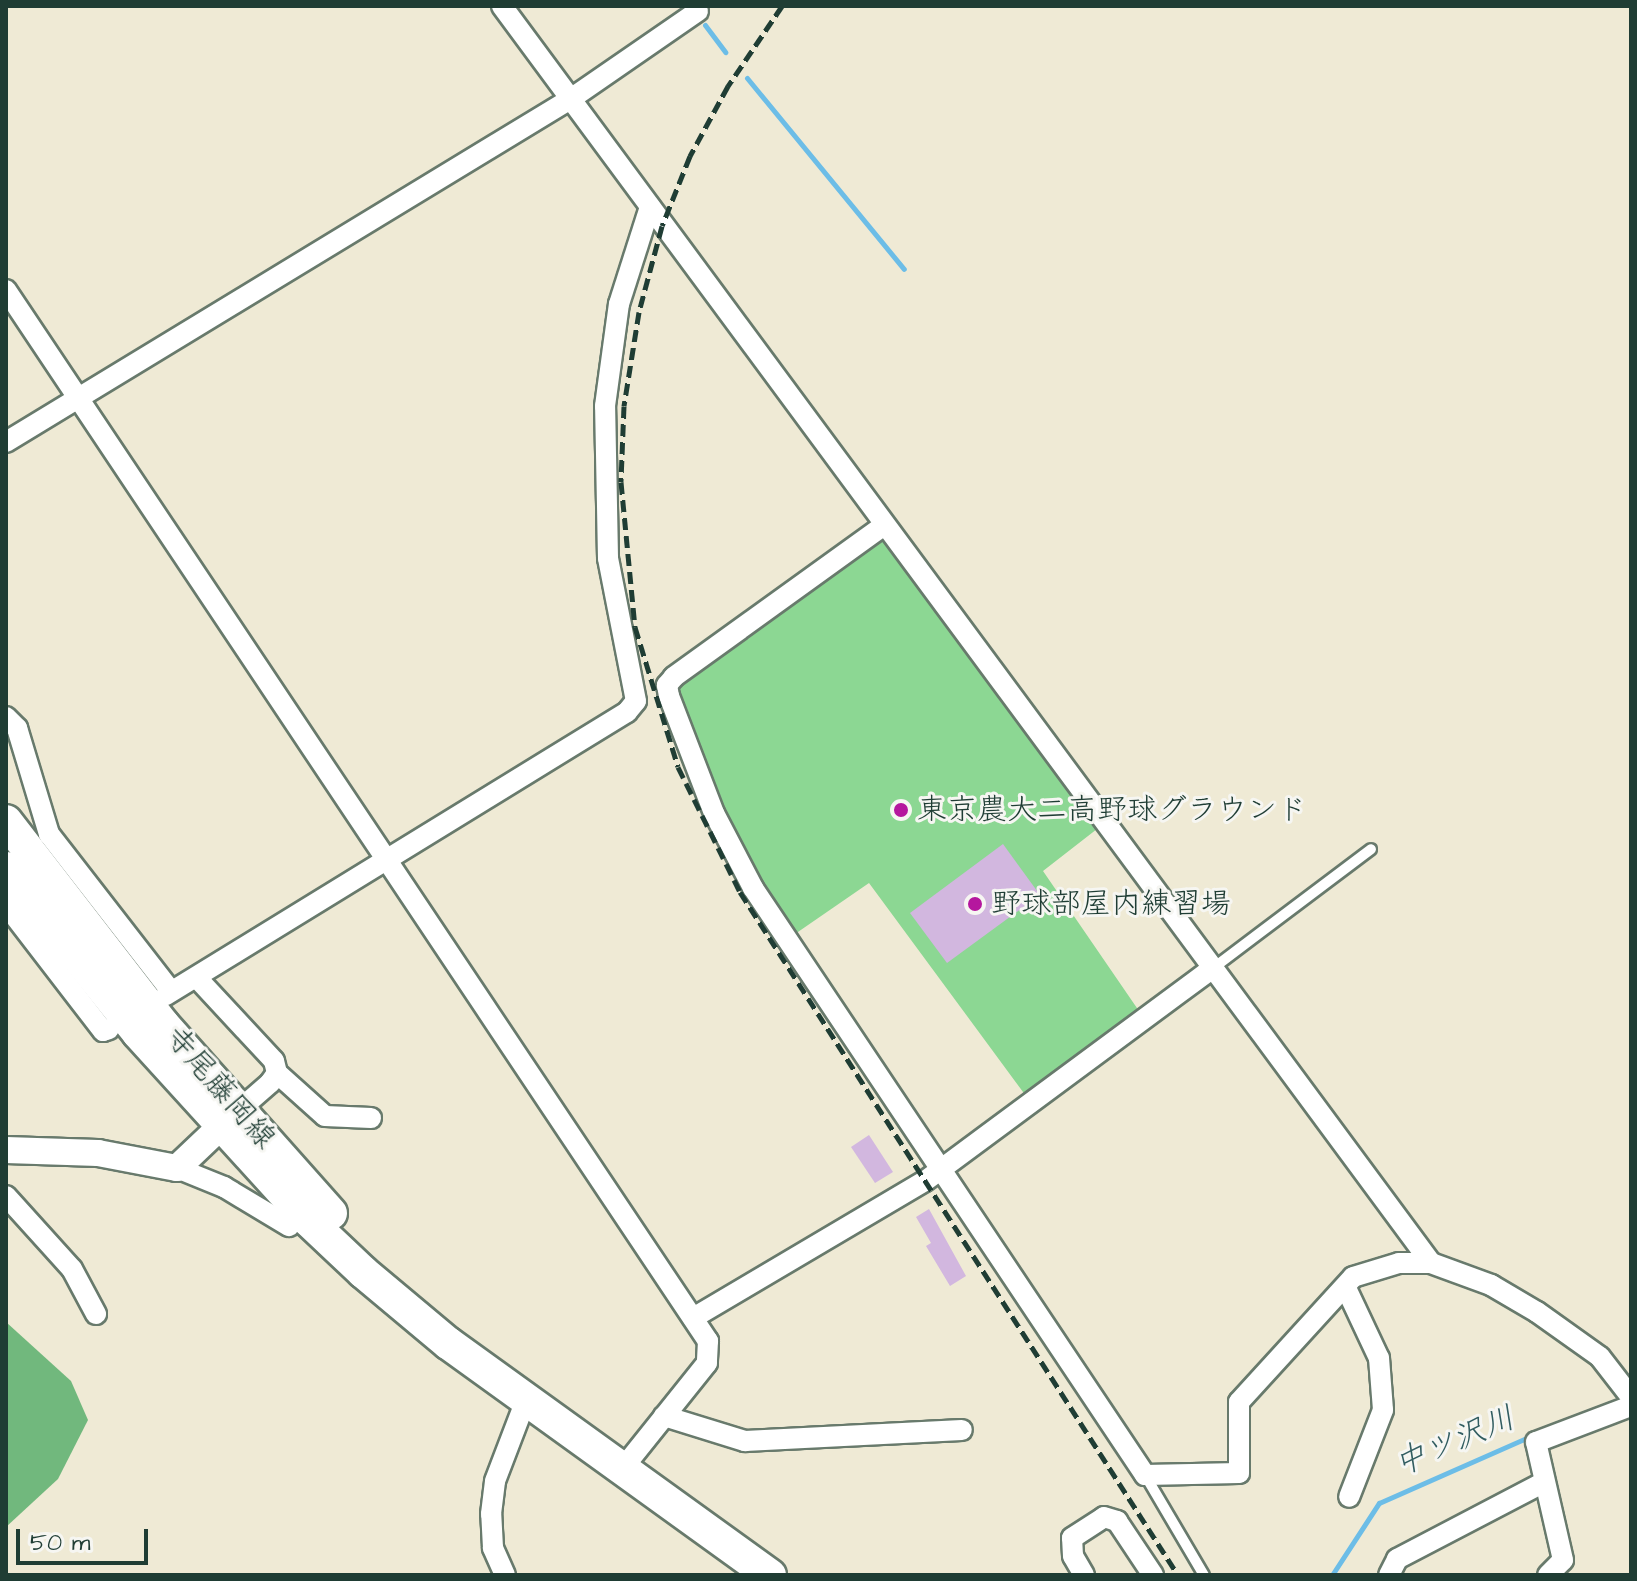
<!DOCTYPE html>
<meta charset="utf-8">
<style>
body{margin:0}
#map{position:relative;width:1637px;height:1581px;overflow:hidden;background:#efead5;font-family:"Architects Daughter","Klee One",sans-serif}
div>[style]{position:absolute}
.green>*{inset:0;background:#8cd793}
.forest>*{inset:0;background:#71b87d}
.stream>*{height:5px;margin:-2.5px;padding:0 2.5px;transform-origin:2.5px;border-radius:2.5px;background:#6cbde7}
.building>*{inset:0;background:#d2b7df}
.roads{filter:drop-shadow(2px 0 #687a6c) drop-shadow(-2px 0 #687a6c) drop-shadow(0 2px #687a6c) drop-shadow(0 -2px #687a6c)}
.service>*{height:10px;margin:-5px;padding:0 5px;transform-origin:5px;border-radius:5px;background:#fff}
.minor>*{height:20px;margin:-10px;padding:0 10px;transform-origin:10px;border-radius:10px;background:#fff}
.tertiary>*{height:26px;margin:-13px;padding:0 13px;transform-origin:13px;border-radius:13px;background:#fff}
.primary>*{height:32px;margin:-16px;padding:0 16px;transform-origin:16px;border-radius:16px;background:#fff}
.rail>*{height:5px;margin-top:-2.5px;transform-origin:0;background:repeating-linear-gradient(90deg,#1f3d34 0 12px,transparent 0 18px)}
.dots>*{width:22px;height:22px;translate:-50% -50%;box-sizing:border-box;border:4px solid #f6f6f2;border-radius:50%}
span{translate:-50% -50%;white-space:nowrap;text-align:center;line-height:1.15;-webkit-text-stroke:6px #f6f6f2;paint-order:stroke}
.poi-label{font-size:30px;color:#1f3d34}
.left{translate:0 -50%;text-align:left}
.street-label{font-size:30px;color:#1f3d34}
.water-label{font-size:32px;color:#325d61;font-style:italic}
.frame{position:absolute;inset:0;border:8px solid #1f3d34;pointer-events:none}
.scale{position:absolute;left:16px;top:1529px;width:132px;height:36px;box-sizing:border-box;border:4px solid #1f3d34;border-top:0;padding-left:10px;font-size:24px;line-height:28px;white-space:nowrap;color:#1f3d34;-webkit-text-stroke:6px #f6f6f2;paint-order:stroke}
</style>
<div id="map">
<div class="green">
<i style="clip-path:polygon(883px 536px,1097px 829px,1043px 871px,1139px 1011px,1026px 1096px,869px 883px,795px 934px,750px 871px,709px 790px,675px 687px)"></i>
</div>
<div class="forest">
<i style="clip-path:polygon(6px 1322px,71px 1381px,88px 1420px,58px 1479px,6px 1527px)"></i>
</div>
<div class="stream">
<i style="left:705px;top:25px;width:34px;rotate:53deg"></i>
<i style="left:747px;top:78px;width:247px;rotate:50.6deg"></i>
<i style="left:1332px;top:1575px;width:86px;rotate:-56.9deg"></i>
<i style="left:1379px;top:1503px;width:168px;rotate:-23.8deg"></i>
</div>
<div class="building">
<i style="clip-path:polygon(1003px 844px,1040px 895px,947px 963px,910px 913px)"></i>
<i style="clip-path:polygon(869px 1135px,893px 1172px,875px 1183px,851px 1147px)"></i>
<i style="clip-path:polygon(929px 1209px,966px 1276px,950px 1286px,926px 1246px,931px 1243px,916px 1217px)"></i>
</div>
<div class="roads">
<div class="service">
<i style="left:1212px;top:969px;width:199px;rotate:-37deg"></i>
<i style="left:1145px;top:1475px;width:116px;rotate:59.5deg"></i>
</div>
<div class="minor">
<i style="left:502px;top:6px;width:1563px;rotate:53.53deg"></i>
<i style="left:6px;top:290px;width:1264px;rotate:56.26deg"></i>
<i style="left:708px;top:1341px;width:22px;rotate:93deg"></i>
<i style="left:707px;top:1363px;width:136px;rotate:128.7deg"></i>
<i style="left:6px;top:442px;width:662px;rotate:-31.29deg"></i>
<i style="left:572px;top:98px;width:153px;rotate:-34.6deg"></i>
<i style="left:883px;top:526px;width:258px;rotate:144.2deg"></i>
<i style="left:674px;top:677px;width:11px;rotate:131deg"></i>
<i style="left:667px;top:685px;width:11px;rotate:80deg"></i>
<i style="left:669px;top:696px;width:125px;rotate:69deg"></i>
<i style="left:714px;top:813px;width:85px;rotate:62.5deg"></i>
<i style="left:753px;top:888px;width:706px;rotate:56.26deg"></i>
<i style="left:1145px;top:1475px;width:94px;rotate:-1.2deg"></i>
<i style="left:1239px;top:1473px;width:71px;rotate:-90deg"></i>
<i style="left:1239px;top:1402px;width:169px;rotate:-47.6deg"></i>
<i style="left:1353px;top:1277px;width:48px;rotate:-16.9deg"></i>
<i style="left:1399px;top:1263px;width:32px"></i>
<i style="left:1431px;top:1263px;width:64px;rotate:20.1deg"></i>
<i style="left:1491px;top:1285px;width:53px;rotate:30.4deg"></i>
<i style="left:1537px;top:1312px;width:77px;rotate:35.5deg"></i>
<i style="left:1600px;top:1357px;width:51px;rotate:52.2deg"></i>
<i style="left:6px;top:717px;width:16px;rotate:45deg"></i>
<i style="left:17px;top:728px;width:111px;rotate:73.2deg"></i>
<i style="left:49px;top:834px;width:199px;rotate:52.2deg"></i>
<i style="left:6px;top:905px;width:159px;rotate:52.4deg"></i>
<i style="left:103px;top:1031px;width:6px;rotate:-18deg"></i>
<i style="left:197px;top:978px;width:113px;rotate:47.1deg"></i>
<i style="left:274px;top:1061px;width:12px;rotate:76deg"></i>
<i style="left:277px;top:1073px;width:12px;rotate:125deg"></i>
<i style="left:270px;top:1083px;width:43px;rotate:138.8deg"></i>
<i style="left:166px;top:995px;width:541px;rotate:-31.55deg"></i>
<i style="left:627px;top:712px;width:14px;rotate:-51deg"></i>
<i style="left:636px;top:701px;width:146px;rotate:-101.1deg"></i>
<i style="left:608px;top:558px;width:152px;rotate:-91.1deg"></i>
<i style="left:605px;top:406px;width:103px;rotate:-82.2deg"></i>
<i style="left:619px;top:304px;width:102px;rotate:-72.3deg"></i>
<i style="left:277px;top:1073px;width:64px;rotate:41.9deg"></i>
<i style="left:325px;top:1116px;width:46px;rotate:2.5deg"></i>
<i style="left:177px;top:1168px;width:51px;rotate:22deg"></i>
<i style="left:224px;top:1187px;width:76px;rotate:31deg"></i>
<i style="left:6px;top:1196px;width:98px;rotate:47.9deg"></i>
<i style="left:72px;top:1269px;width:51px;rotate:61.9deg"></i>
<i style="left:1346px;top:1288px;width:77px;rotate:64.8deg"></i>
<i style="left:1379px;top:1358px;width:52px;rotate:85.6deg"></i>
<i style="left:1383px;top:1410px;width:93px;rotate:111.3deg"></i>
<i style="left:693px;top:1318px;width:269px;rotate:-30.6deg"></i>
<i style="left:925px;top:1181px;width:357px;rotate:-36.5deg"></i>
<i style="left:664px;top:1416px;width:85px;rotate:17.2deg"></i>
<i style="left:745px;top:1441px;width:217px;rotate:-2.9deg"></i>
<i style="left:505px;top:1575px;width:30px;rotate:-114deg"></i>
<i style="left:493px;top:1548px;width:34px;rotate:-93deg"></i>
<i style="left:491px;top:1514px;width:33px;rotate:-83deg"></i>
<i style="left:495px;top:1481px;width:87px;rotate:-69.1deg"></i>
<i style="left:1084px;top:1575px;width:22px;rotate:-120deg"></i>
<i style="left:1073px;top:1556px;width:18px;rotate:-93deg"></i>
<i style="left:1072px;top:1538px;width:38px;rotate:-33deg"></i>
<i style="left:1104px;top:1517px;width:14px;rotate:17deg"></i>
<i style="left:1117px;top:1521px;width:65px;rotate:56.3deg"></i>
<i style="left:1389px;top:1575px;width:18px;rotate:-63deg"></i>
<i style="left:1397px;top:1559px;width:166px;rotate:-27.6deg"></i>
<i style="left:1548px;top:1575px;width:21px;rotate:-45deg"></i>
<i style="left:1563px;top:1560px;width:121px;rotate:-102.9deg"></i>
<i style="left:1536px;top:1442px;width:102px;rotate:-20.8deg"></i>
</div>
<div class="tertiary">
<i style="left:6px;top:1150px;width:92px;rotate:1.9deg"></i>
<i style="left:98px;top:1153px;width:80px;rotate:10.8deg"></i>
<i style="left:177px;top:1168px;width:80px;rotate:-43.5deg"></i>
</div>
<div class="primary">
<i style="left:6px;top:821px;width:257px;rotate:52.3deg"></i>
<i style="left:163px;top:1024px;width:253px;rotate:48.4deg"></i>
<i style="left:6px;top:868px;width:211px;rotate:51.3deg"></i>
<i style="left:138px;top:1033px;width:253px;rotate:47.7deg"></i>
<i style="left:308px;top:1220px;width:76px;rotate:43.4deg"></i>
<i style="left:363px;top:1272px;width:111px;rotate:39.9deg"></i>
<i style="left:448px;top:1343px;width:397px;rotate:35.8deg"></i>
</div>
</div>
<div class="rail">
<i style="left:782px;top:6px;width:97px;rotate:124deg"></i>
<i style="left:728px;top:86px;width:80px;rotate:118.5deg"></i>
<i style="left:690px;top:156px;width:75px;rotate:111.8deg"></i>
<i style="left:662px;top:226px;width:89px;rotate:105deg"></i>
<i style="left:639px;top:312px;width:95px;rotate:99.1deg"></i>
<i style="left:624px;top:406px;width:76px;rotate:92.3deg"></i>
<i style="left:621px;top:482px;width:146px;rotate:84.5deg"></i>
<i style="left:635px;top:627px;width:146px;rotate:72.9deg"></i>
<i style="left:678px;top:767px;width:140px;rotate:63.6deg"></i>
<i style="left:740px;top:892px;width:811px;rotate:57.33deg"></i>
</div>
<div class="dots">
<i style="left:901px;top:810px;background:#b5179e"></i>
<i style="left:975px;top:904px;background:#b5179e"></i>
</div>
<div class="poi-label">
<span class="left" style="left:917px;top:810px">東京農大二高野球グラウンド</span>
<span class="left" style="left:991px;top:904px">野球部屋内練習場</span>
</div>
<div class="street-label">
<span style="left:220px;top:1088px;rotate:49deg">寺尾藤岡線</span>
</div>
<div class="water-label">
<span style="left:1455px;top:1442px;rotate:-23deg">中ツ沢川</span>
</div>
<div class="frame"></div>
<div class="scale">50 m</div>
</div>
